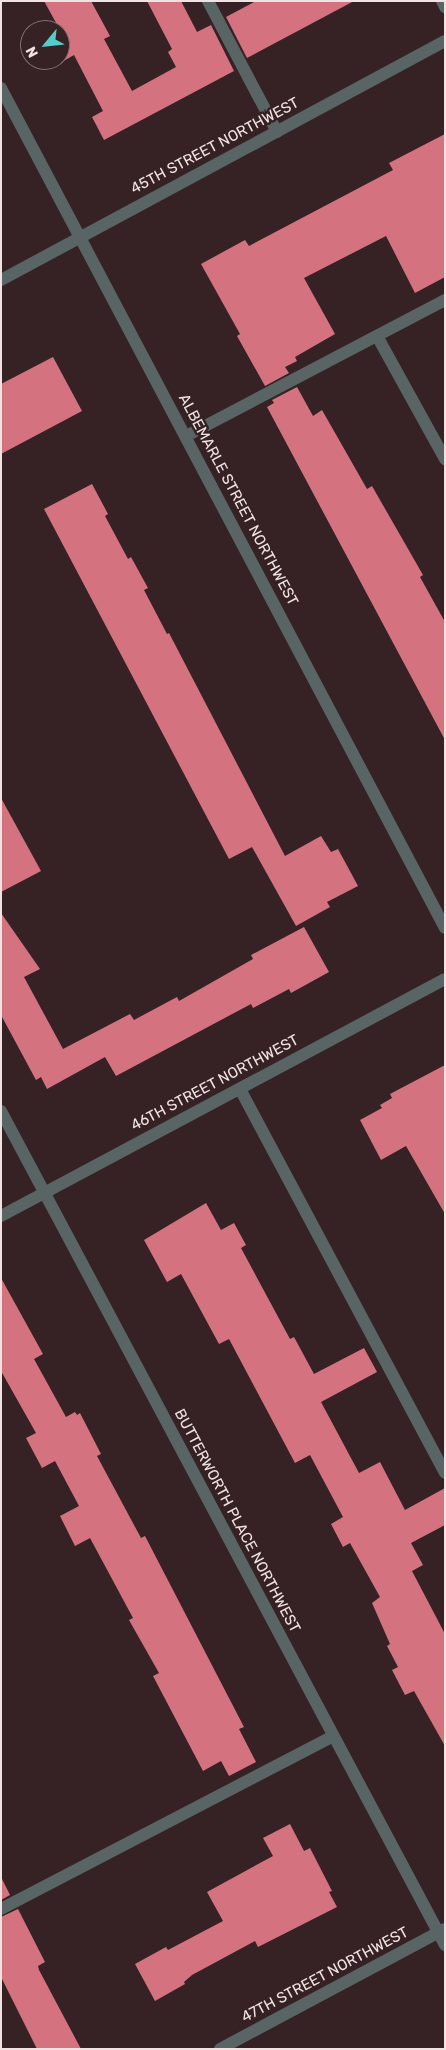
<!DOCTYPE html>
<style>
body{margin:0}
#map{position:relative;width:446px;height:2050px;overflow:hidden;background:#362224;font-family:Rubik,sans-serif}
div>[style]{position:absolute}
.building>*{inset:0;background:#d57280}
.service>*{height:12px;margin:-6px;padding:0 6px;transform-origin:6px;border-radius:6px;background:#596464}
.minor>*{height:12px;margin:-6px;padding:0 6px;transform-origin:6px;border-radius:6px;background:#596464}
.tertiary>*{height:12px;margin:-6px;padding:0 6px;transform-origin:6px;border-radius:6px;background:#596464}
span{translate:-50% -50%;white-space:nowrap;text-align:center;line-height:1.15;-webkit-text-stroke:5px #362224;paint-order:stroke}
.street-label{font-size:15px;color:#f1e3e4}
.frame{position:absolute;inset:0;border:2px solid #f1e3e4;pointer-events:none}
.north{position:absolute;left:20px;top:20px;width:50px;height:50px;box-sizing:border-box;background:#362224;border:1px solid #816f71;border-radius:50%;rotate:242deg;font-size:14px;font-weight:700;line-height:20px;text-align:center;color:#f1e3e4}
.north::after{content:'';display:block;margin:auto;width:18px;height:22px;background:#53cdca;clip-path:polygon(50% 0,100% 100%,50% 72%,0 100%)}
</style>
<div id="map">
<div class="building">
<i style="clip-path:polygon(44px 1px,91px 1px,110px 36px,104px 39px,132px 91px,176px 67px,168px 52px,172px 49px,147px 1px,181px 1px,197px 32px,211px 25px,234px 71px,104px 140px,92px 117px,103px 111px,74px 55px,60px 63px,60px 30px)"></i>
<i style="clip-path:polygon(256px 1px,354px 1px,247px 58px,226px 17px)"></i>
<i style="clip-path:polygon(445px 134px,445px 277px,415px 293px,386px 236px,304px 278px,335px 334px,295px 357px,297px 361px,285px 367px,289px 373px,265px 386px,237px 336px,240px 334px,201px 264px,245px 240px,249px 246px,393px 170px,389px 163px)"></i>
<i style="clip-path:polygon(53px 357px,82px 411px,1px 454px,1px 384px)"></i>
<i style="clip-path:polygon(297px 387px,313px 416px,322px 410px,367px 489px,372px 486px,423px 575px,420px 577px,445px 622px,445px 740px,267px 407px,274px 403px,272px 400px)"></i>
<i style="clip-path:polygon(92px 484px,108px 514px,105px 516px,128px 559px,131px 557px,148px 588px,144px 590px,167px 634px,169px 633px,285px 856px,321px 836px,331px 852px,338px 849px,358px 886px,327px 902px,330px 907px,296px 926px,252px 847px,229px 859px,44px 509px)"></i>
<i style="clip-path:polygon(1px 798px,41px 871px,1px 892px)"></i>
<i style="clip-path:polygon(1px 913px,40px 969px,24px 977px,63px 1049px,130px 1014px,134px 1020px,177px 997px,179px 1001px,253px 959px,251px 955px,304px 927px,329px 972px,291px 993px,289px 989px,253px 1008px,251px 1004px,116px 1076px,105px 1057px,47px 1089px,41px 1077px,36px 1080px,1px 1015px)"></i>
<i style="clip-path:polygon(445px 1065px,445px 1214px,406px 1146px,381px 1160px,360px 1120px,382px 1108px,380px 1105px,392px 1098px,390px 1094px)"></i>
<i style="clip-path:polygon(206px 1203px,221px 1230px,234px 1223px,246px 1245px,241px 1248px,290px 1339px,294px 1337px,314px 1374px,364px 1348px,377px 1372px,321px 1402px,359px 1473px,380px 1462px,405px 1510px,445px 1488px,445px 1525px,411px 1543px,423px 1565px,412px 1571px,445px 1634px,445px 1746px,414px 1691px,405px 1695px,392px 1670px,398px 1667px,387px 1646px,390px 1644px,372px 1603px,380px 1597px,350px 1543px,343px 1547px,331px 1524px,343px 1517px,310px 1455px,295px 1463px,229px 1339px,219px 1344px,181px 1274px,167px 1282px,144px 1240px)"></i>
<i style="clip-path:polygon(1px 1278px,43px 1354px,34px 1359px,66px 1417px,75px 1412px,77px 1415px,80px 1413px,101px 1454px,97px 1456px,141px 1538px,145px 1536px,244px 1727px,239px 1729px,256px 1762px,229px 1776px,221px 1761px,203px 1771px,153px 1676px,159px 1673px,129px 1620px,133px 1618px,90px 1538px,75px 1546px,60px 1516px,79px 1506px,55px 1461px,42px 1468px,26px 1438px,36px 1433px,1px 1371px)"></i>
<i style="clip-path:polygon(290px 1824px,304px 1851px,310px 1848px,332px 1891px,329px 1892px,337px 1907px,258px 1947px,255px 1941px,192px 1975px,184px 1982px,185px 1984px,155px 2001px,135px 1964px,166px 1947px,168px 1950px,223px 1921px,207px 1892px,273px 1856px,263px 1838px)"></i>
<i style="clip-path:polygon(1px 1877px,10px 1895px,1px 1900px)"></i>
<i style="clip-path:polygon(18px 1909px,45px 1962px,38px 1966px,39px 1970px,81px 2049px,37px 2049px,1px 1977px,1px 1917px)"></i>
</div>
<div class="service">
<i style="left:208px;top:1px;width:148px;rotate:62.2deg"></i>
<i style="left:377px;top:336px;width:141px;rotate:61.1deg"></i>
<i style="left:186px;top:436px;width:293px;rotate:-27.7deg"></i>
<i style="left:240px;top:1089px;width:435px;rotate:61.9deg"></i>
<i style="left:1px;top:1909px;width:374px;rotate:-27.5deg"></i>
</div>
<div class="minor">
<i style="left:442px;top:1px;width:7px;rotate:63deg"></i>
<i style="left:1px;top:88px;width:950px;rotate:62.14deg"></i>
<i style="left:1px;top:280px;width:504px;rotate:-28.29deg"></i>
<i style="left:1px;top:1111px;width:945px;rotate:61.97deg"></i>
<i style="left:220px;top:2049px;width:255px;rotate:-28.1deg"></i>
</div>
<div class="tertiary">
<i style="left:1px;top:1216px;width:503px;rotate:-28.09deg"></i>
</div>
<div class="street-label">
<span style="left:215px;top:146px;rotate:-28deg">45TH STREET NORTHWEST</span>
<span style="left:238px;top:500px;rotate:62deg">ALBEMARLE STREET NORTHWEST</span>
<span style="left:215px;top:1083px;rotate:-28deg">46TH STREET NORTHWEST</span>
<span style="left:237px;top:1521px;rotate:62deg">BUTTERWORTH PLACE NORTHWEST</span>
<span style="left:325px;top:1975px;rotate:-28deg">47TH STREET NORTHWEST</span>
</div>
<div class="frame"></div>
<div class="north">N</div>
</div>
